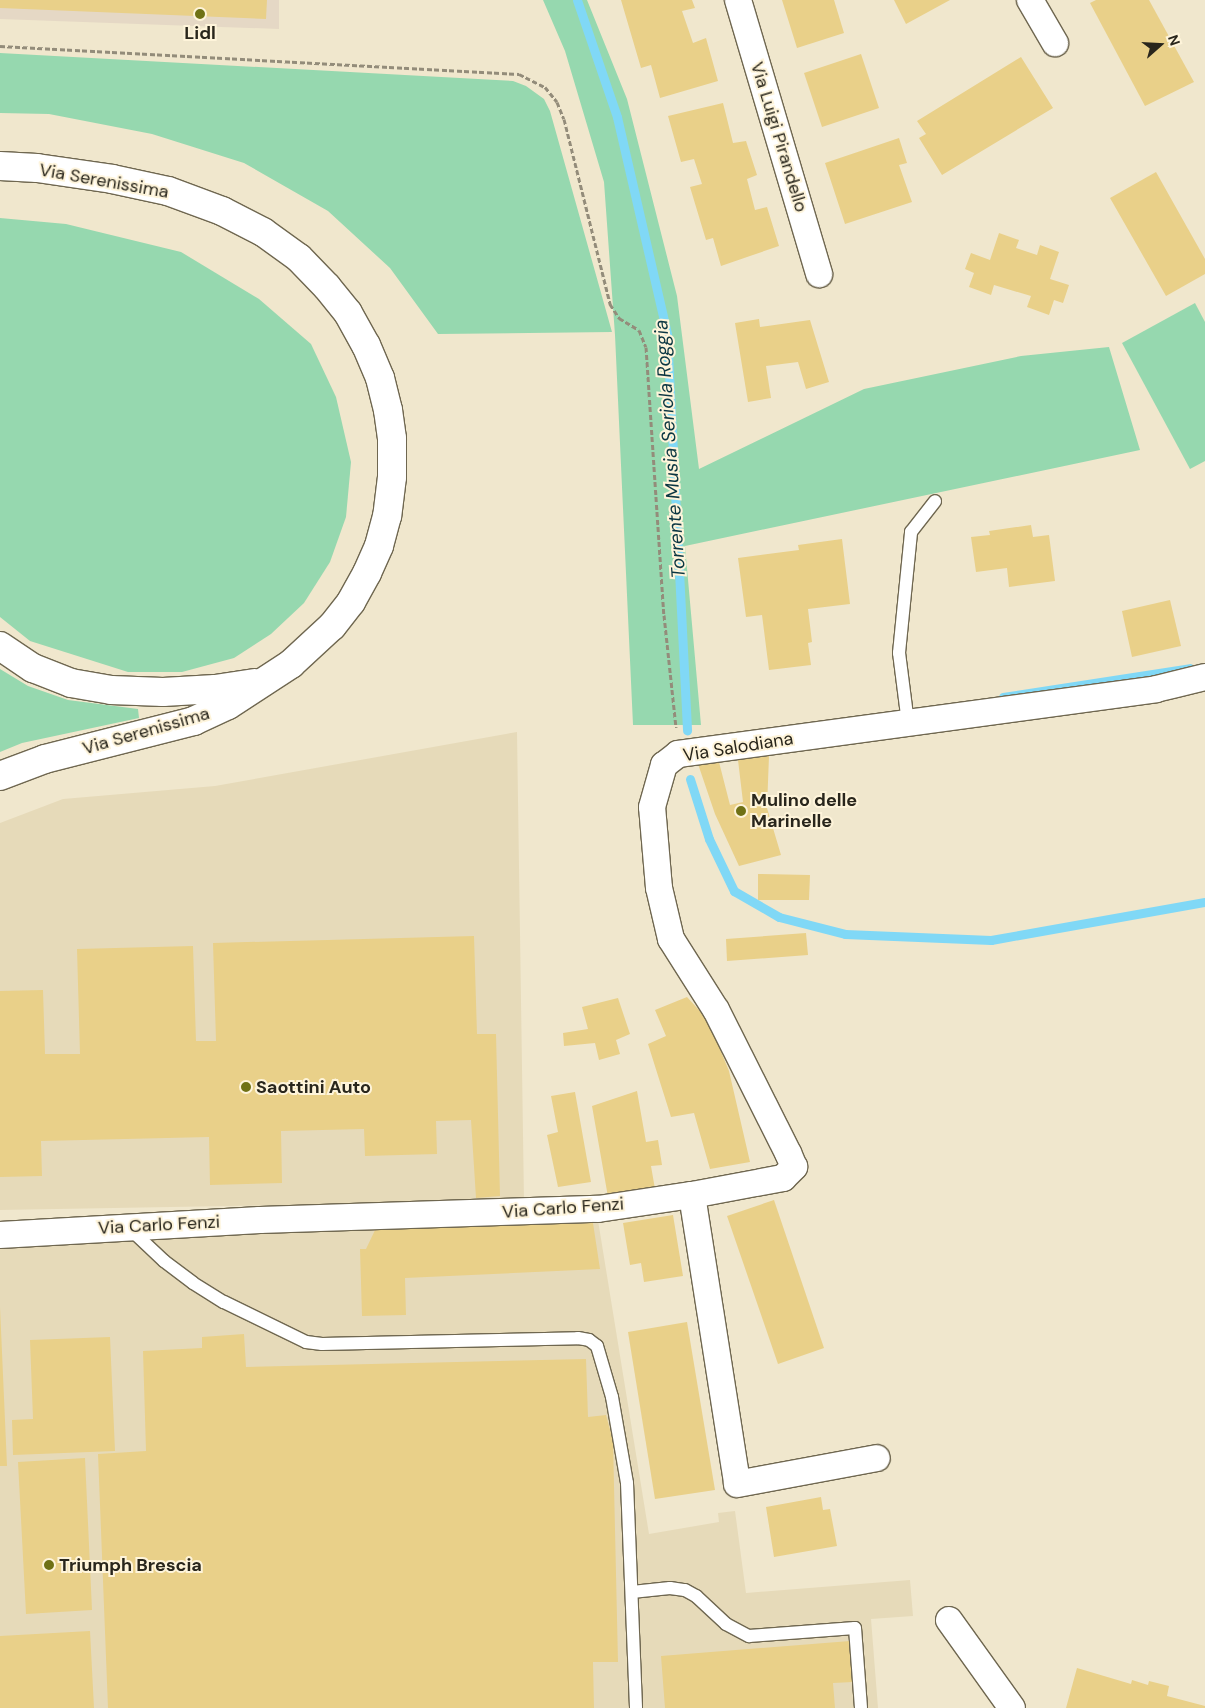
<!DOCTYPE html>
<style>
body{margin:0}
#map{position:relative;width:1205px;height:1708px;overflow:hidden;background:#f0e7cd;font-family:"DM Sans",sans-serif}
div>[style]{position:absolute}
.commercial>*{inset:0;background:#e5d8c5}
.built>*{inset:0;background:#e6dab9}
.green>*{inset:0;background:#96d8af}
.stream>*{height:9px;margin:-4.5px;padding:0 4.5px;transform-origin:4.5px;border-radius:4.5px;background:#80d8f6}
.building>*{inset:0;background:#e9d089}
.path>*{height:3px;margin-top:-1.5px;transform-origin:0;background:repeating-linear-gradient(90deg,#938c7a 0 5px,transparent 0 7.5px)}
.roads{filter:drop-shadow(1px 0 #6f6750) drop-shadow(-1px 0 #6f6750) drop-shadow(0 1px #6f6750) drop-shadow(0 -1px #6f6750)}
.lane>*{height:12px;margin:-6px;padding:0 6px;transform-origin:6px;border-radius:6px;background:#fff}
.street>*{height:26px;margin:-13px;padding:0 13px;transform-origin:13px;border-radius:13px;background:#fff}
.secondary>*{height:28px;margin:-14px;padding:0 14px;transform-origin:14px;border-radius:14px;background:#fff}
.dots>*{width:14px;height:14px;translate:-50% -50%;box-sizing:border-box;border:2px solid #fef4da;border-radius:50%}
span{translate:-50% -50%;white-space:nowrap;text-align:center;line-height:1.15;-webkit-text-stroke:4px #fef4da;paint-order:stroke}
.poi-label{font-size:18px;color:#29261c;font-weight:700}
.left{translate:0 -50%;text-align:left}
.street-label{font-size:18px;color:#29261c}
.water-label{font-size:19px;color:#0b3642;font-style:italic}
.north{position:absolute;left:1135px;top:20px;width:50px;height:50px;-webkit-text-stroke:4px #fef4da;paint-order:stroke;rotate:71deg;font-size:14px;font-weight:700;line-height:20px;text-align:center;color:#29261c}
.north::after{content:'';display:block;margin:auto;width:18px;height:22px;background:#29261c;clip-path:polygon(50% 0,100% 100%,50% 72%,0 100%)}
</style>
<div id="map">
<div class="commercial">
<i style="clip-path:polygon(0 0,279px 0,279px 29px,0 19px)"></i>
</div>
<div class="built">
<i style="clip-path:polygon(517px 732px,524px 1201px,0 1210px,0 823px,63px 799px,215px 786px)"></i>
<i style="clip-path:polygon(596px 1208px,649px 1534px,719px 1522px,718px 1513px,735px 1511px,746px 1593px,910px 1580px,913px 1616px,871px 1619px,878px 1708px,0 1708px,0 1234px)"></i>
</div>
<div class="green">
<i style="clip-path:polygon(543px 0,587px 0,627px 99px,677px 296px,699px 469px,864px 389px,1021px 356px,1109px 347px,1140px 450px,685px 546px,701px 725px,633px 725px,615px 335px,604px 182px,565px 51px)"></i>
<i style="clip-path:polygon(0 53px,513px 81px,526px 86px,544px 99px,550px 111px,612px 332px,438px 334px,390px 268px,328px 211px,244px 163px,152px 134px,49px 114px,0 113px)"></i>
<i style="clip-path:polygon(0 218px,66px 224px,181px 252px,259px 299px,311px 344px,336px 397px,351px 462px,346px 517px,330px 562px,304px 603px,271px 634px,234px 658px,182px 672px,128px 672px,30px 641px,0 617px)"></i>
<i style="clip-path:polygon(1195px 303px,1205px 322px,1205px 461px,1190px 469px,1122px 343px)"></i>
<i style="clip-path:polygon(0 669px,28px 686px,68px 700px,138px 709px,139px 718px,22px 743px,0 752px)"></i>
</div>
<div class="stream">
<i style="left:577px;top:0;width:124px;rotate:71.1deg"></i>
<i style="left:617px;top:117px;width:223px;rotate:77deg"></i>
<i style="left:667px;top:334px;width:397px;rotate:87.1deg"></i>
<i style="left:1003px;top:697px;width:189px;rotate:-8.8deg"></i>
<i style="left:690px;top:779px;width:63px;rotate:72.4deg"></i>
<i style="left:709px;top:839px;width:58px;rotate:64.3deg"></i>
<i style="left:734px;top:891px;width:52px;rotate:30deg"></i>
<i style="left:779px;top:917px;width:68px;rotate:14.4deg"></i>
<i style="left:845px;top:934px;width:146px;rotate:2.4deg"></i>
<i style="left:991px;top:940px;width:217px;rotate:-10.1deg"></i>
</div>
<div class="building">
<i style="clip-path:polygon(0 0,267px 0,266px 19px,0 8px)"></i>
<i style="clip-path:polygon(621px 0,692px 0,695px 8px,682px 11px,693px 43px,706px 38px,718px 81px,660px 98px,651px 65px,641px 68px)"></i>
<i style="clip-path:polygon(782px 0,834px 0,844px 33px,797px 48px)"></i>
<i style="clip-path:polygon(894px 0,950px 0,906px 24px)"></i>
<i style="clip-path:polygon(1096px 0,1149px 0,1194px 82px,1145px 106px,1090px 3px)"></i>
<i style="clip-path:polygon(861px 54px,879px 108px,822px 127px,804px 73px)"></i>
<i style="clip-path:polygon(1021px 57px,1053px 108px,942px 175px,919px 138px,926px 134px,917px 121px)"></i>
<i style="clip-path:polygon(723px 103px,733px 143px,746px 141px,757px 175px,747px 179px,755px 210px,767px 207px,779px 246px,721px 266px,713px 238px,706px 240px,690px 187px,702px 184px,694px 159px,681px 162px,668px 116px)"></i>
<i style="clip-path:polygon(899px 138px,907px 163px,899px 165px,912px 202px,845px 224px,825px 163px)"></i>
<i style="clip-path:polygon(1156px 172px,1205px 259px,1205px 274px,1166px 296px,1110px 198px)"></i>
<i style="clip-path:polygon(999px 233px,1019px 240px,1016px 248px,1037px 255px,1040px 245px,1059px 252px,1050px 279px,1069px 285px,1063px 303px,1054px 300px,1049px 315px,1027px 307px,1031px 296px,994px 285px,991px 295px,969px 287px,974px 273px,965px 269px,971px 253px,990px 260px)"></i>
<i style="clip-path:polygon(759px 319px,760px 327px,810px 320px,829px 382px,806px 389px,798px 362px,766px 366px,771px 398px,748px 402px,735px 323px)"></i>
<i style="clip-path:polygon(1031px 525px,1033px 537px,1049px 535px,1055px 581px,1009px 587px,1007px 568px,976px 572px,971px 537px,990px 535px,989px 531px)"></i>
<i style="clip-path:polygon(842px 539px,850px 604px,808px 609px,812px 642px,808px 643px,811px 665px,769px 670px,762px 615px,746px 617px,738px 558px,799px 550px,798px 545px)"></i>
<i style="clip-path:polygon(1170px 600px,1181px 646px,1132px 657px,1122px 611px)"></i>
<i style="clip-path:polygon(769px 756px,767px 808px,781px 855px,739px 866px,715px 814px,698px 764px,719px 762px,730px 805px,743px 802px,738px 760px)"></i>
<i style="clip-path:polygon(758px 874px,810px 875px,809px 900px,758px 900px)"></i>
<i style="clip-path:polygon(806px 933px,808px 955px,727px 961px,726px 939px)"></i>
<i style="clip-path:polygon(474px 936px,477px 1034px,496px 1034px,500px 1196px,476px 1198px,471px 1120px,436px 1121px,437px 1154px,365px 1156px,364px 1129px,281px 1131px,282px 1183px,210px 1185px,209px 1137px,41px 1141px,42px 1176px,0 1177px,0 991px,43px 990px,45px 1054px,80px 1054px,77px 949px,193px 946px,196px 1041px,216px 1041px,213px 943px)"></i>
<i style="clip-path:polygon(687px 997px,708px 1020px,729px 1071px,750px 1162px,710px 1169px,694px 1113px,671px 1117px,648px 1044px,666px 1036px,655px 1010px)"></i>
<i style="clip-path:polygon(618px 998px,630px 1034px,616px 1040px,620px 1054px,599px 1060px,595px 1043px,564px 1046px,563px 1033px,588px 1029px,582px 1007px)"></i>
<i style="clip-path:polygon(637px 1091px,646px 1142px,658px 1140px,662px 1165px,651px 1166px,655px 1189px,608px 1197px,592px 1106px)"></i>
<i style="clip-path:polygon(575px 1092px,591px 1182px,558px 1187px,547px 1135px,558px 1132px,551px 1096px)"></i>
<i style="clip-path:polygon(774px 1200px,824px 1348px,778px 1364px,727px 1216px)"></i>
<i style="clip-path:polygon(673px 1215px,683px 1276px,644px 1282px,641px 1263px,630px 1265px,623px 1223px)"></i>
<i style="clip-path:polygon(593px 1223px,600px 1269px,405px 1278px,406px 1315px,362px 1316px,360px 1249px,366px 1249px,377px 1226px)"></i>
<i style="clip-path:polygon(0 1307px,7px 1466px,0 1466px)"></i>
<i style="clip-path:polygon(687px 1322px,715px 1490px,655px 1499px,628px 1332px)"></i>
<i style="clip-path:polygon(244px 1334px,246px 1367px,586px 1359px,588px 1417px,606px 1415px,613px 1441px,618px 1662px,593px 1662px,594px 1708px,108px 1708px,98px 1454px,146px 1451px,143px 1351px,202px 1348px,202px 1337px)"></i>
<i style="clip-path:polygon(110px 1337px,115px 1451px,13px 1455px,12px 1420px,33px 1419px,30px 1340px)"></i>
<i style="clip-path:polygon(85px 1458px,92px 1610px,26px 1614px,18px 1462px)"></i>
<i style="clip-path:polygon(821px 1497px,823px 1510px,830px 1509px,837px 1546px,774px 1557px,766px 1507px)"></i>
<i style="clip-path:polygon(90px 1631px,94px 1708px,0 1708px,0 1636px)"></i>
<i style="clip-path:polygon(850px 1641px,853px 1682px,833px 1683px,835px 1708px,665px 1708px,661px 1656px)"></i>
<i style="clip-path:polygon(1077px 1668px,1131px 1684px,1132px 1680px,1148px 1685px,1149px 1681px,1169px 1686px,1167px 1696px,1205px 1706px,1205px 1708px,1066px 1708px)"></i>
</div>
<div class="path">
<i style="left:0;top:46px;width:520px;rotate:3.09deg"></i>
<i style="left:519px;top:74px;width:29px;rotate:27deg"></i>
<i style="left:545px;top:87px;width:19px;rotate:51deg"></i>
<i style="left:557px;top:102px;width:18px;rotate:68deg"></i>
<i style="left:564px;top:119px;width:191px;rotate:76deg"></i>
<i style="left:610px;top:304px;width:17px;rotate:57deg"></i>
<i style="left:619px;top:318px;width:23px;rotate:31deg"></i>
<i style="left:639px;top:330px;width:18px;rotate:68deg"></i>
<i style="left:646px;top:347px;width:269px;rotate:86.2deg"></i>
<i style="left:664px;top:615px;width:113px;rotate:83.9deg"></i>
</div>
<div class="roads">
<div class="lane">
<i style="left:908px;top:723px;width:71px;rotate:-97.3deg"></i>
<i style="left:899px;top:653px;width:122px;rotate:-84.3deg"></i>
<i style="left:911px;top:532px;width:39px;rotate:-52deg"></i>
<i style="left:129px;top:1228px;width:48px;rotate:43.3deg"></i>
<i style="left:164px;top:1261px;width:36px;rotate:37deg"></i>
<i style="left:193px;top:1283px;width:36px;rotate:32deg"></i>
<i style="left:224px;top:1302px;width:91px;rotate:26deg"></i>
<i style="left:306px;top:1342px;width:16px;rotate:7deg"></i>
<i style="left:322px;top:1344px;width:256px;rotate:-1.3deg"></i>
<i style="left:578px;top:1338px;width:11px;rotate:10deg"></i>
<i style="left:589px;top:1340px;width:10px;rotate:37deg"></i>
<i style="left:597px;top:1346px;width:53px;rotate:73.6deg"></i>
<i style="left:612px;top:1397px;width:87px;rotate:80.1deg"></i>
<i style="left:627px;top:1483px;width:225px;rotate:87.7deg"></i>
<i style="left:632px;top:1592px;width:38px;rotate:-6deg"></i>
<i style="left:670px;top:1588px;width:15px;rotate:8deg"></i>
<i style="left:685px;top:1590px;width:13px;rotate:29deg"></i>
<i style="left:696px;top:1596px;width:41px;rotate:43deg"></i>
<i style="left:726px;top:1624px;width:26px;rotate:28deg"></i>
<i style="left:749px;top:1636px;width:106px;rotate:-4.3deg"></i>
<i style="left:855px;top:1628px;width:80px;rotate:85.7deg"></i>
</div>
<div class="street">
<i style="left:738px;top:0;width:286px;rotate:73.5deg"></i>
<i style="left:1030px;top:0;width:50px;rotate:59.8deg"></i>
<i style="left:692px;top:1195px;width:292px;rotate:81.1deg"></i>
<i style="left:737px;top:1484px;width:142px;rotate:-10.5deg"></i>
<i style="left:0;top:1235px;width:260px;rotate:-3.3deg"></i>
<i style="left:260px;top:1220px;width:338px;rotate:-1.9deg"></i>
<i style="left:598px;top:1209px;width:95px;rotate:-8.5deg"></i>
<i style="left:692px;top:1195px;width:93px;rotate:-10.6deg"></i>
<i style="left:783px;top:1178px;width:16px;rotate:-45deg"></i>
<i style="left:794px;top:1167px;width:15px;rotate:-113deg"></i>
<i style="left:788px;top:1153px;width:160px;rotate:-116.7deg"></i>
<i style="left:716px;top:1010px;width:84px;rotate:-122.4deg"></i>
<i style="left:671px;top:939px;width:52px;rotate:-103.2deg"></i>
<i style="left:659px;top:888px;width:81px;rotate:-94.9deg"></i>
<i style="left:652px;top:807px;width:44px;rotate:-74.1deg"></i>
<i style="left:664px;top:765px;width:18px;rotate:-38deg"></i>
<i style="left:678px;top:754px;width:482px;rotate:-7.7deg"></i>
<i style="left:1156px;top:689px;width:50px;rotate:-13.8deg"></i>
<i style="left:949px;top:1620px;width:108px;rotate:54.4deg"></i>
</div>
<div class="secondary">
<i style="left:0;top:166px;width:37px;rotate:3deg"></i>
<i style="left:37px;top:168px;width:76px;rotate:8.3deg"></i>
<i style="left:112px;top:179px;width:57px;rotate:12.1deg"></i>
<i style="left:168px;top:191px;width:58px;rotate:20.3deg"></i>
<i style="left:222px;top:211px;width:46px;rotate:27.1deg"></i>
<i style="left:263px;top:232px;width:44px;rotate:35.8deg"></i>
<i style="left:299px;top:258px;width:40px;rotate:46deg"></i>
<i style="left:327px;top:287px;width:33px;rotate:51deg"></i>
<i style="left:348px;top:313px;width:37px;rotate:61deg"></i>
<i style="left:366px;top:345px;width:36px;rotate:67deg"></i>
<i style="left:380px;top:378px;width:33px;rotate:76deg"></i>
<i style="left:388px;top:410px;width:29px;rotate:82deg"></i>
<i style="left:392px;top:439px;width:38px;rotate:90deg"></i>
<i style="left:392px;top:477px;width:39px;rotate:97deg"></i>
<i style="left:387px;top:516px;width:31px;rotate:105deg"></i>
<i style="left:379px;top:546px;width:30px;rotate:114deg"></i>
<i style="left:367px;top:573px;width:33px;rotate:119deg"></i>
<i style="left:351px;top:602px;width:31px;rotate:128deg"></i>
<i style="left:332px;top:626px;width:56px;rotate:137.2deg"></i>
<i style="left:291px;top:664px;width:75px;rotate:146.9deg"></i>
<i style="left:228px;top:705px;width:38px;rotate:155deg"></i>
<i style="left:194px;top:721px;width:154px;rotate:165.7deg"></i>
<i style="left:45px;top:759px;width:48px;rotate:159.3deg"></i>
<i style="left:0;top:646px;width:40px;rotate:34deg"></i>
<i style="left:33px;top:668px;width:41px;rotate:21.5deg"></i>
<i style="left:71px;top:683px;width:41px;rotate:9.9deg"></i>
<i style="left:111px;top:690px;width:52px;rotate:2.2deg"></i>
<i style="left:163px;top:692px;width:52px;rotate:-3.3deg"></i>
<i style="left:215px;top:689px;width:40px;rotate:-8.5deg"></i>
</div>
</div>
<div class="dots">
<i style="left:200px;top:14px;background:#6f7115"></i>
<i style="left:741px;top:811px;background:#6f7115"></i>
<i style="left:246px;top:1087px;background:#6f7115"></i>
<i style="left:49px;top:1565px;background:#6f7115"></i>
</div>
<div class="poi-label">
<span style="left:200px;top:33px">Lidl</span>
<span class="left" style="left:751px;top:811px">Mulino delle<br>Marinelle</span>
<span class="left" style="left:256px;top:1087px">Saottini Auto</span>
<span class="left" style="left:59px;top:1565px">Triumph Brescia</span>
</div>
<div class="street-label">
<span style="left:779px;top:137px;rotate:73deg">Via Luigi Pirandello</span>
<span style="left:104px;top:181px;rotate:10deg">Via Serenissima</span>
<span style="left:146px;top:731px;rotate:-16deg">Via Serenissima</span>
<span style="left:738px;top:747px;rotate:-9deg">Via Salodiana</span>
<span style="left:563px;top:1208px;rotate:-4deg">Via Carlo Fenzi</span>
<span style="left:159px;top:1225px;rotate:-3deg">Via Carlo Fenzi</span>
</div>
<div class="water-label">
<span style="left:670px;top:449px;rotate:-94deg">Torrente Musia Seriola Roggia</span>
</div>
<div class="north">N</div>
</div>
